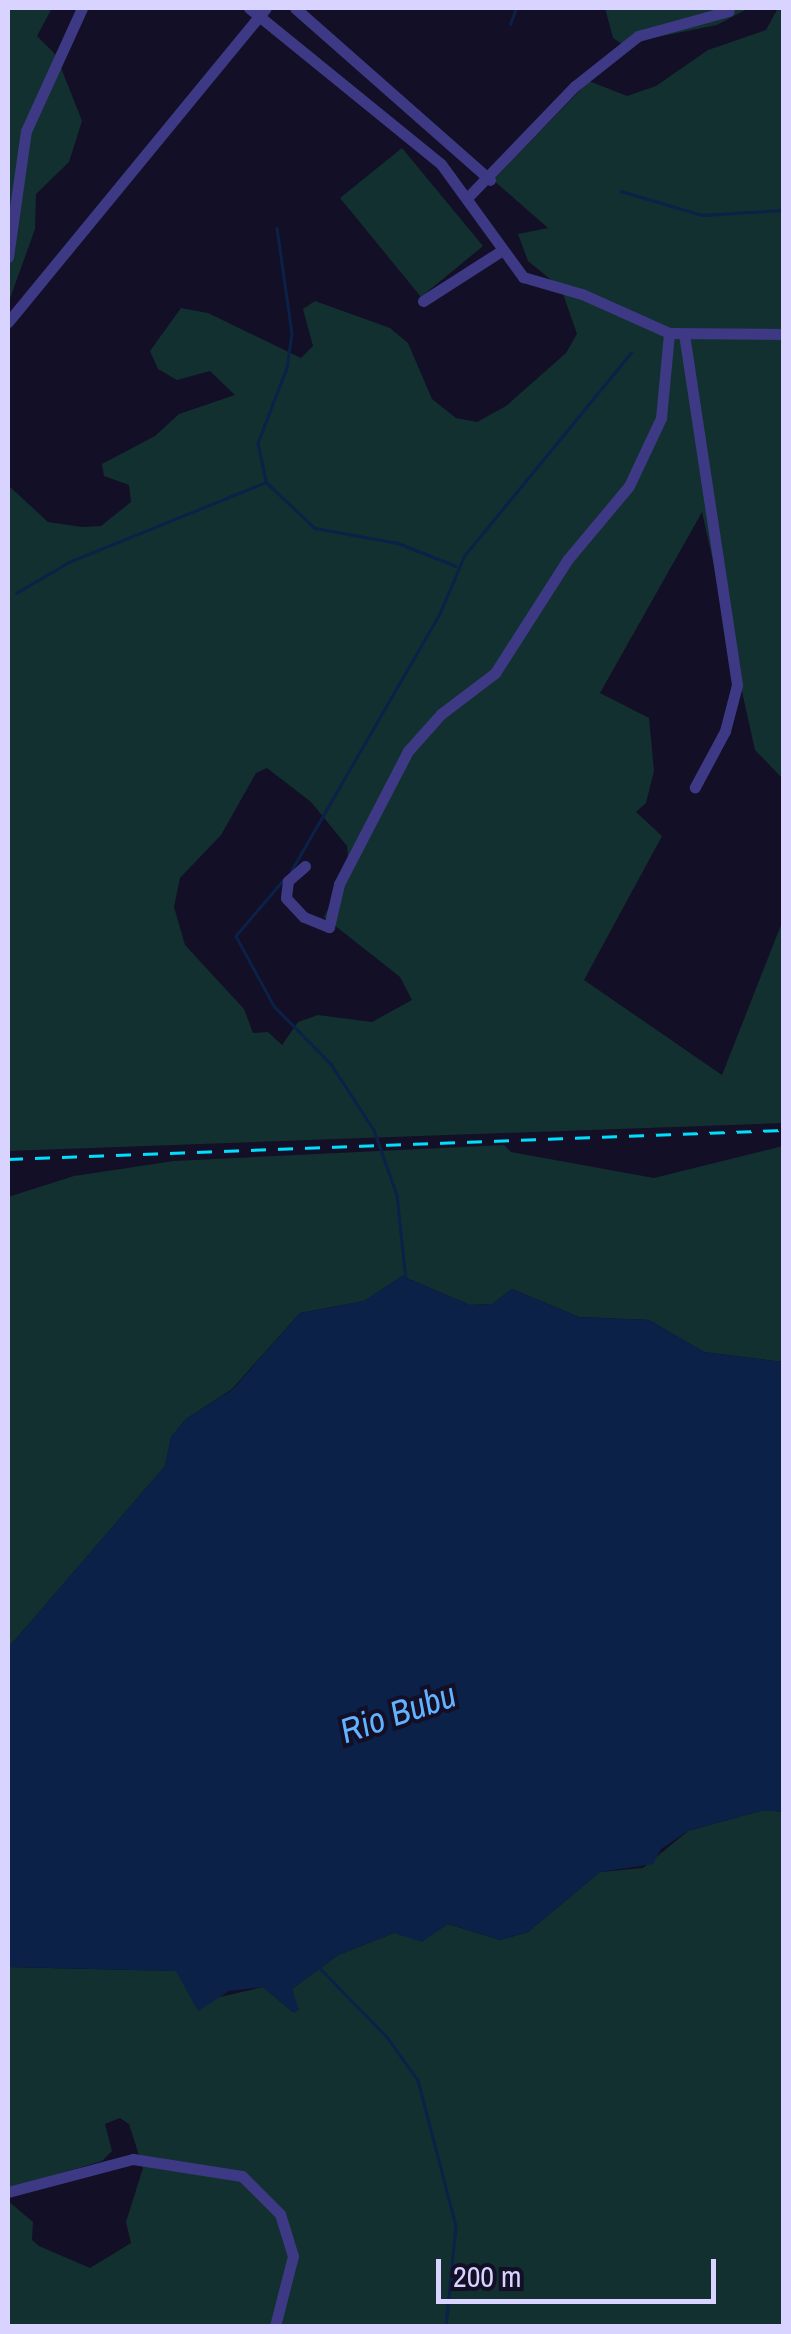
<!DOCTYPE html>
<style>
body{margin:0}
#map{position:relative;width:791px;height:2334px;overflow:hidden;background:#130f26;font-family:"Archivo Narrow",sans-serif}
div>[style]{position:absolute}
.green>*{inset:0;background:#12302f}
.water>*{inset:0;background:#0b2148}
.stream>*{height:2.5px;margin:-1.25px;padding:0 1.25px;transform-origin:1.25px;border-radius:1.25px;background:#0b2148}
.minor>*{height:11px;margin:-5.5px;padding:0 5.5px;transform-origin:5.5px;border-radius:5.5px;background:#3e3985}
.rail>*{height:2.5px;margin-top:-1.25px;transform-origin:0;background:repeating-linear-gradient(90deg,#00e0fe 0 15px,transparent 0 27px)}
span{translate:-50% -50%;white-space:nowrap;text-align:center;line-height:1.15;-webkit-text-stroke:8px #130f26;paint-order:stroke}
.water-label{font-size:35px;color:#61b3ff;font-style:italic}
.frame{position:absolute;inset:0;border:10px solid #d9d3ff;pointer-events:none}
.scale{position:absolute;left:436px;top:2259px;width:280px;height:45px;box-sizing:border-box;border:5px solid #d9d3ff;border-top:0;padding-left:12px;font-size:30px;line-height:35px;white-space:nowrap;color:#d9d3ff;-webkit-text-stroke:8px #130f26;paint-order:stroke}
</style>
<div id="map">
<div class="green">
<i style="clip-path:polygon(8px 8px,52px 8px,37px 36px,56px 55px,82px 121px,69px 162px,36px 194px,35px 229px,8px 304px)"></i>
<i style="clip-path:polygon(605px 8px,749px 8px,717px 25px,622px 44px,613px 38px)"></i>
<i style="clip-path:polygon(evenodd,778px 8px,783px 8px,783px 779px,755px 750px,702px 512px,600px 693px,649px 718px,654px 771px,646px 803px,636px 812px,662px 836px,584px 980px,722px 1075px,783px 920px,783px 1123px,8px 1151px,8px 485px,48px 522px,82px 527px,101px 526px,131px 502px,129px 485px,104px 476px,102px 464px,155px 436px,179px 414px,235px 395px,210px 371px,177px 380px,158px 369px,150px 351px,181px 308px,208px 313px,301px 358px,313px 346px,303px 309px,315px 301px,390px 328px,408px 343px,432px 399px,456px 418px,477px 422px,506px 406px,566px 353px,577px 334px,561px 288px,528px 261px,518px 234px,548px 228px,493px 180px,589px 81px,627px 96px,656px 86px,708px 50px,766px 30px,778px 8px,267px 768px,311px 802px,347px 846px,349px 866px,324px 917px,400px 977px,412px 1000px,372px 1022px,318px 1015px,298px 1022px,282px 1045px,268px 1032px,253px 1033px,244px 1009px,185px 945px,174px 907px,180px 878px,221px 835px,256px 773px,267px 768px)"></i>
<i style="clip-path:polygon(402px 148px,483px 246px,421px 297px,340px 198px)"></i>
<i style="clip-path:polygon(504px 1145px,511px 1152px,654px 1178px,783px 1146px,783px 1362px,704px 1352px,649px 1320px,579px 1317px,512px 1289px,492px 1304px,470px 1305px,402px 1276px,364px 1301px,300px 1313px,232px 1389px,186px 1419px,171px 1437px,165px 1466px,8px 1648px,8px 1197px,74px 1176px,174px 1161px)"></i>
<i style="clip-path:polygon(764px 1810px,783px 1812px,783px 2326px,8px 2326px,8px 2201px,33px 2222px,32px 2240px,39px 2246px,90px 2268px,131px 2243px,126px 2222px,143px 2168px,129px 2124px,120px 2118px,105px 2124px,112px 2151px,102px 2161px,8px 2189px,8px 1967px,177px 1971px,188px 1993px,220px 1997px,263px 1987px,294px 2013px,292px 1989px,338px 1955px,394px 1933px,448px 1924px,500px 1940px,528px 1932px,600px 1872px,643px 1868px,688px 1831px)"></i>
</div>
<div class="water">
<i style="clip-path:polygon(402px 1276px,470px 1305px,492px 1304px,512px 1289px,579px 1317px,649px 1320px,704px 1352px,783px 1362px,783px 1812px,764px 1810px,688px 1831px,661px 1849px,653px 1864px,600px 1872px,528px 1932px,500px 1940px,448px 1924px,422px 1942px,394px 1933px,338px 1955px,292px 1989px,299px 2010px,294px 2013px,263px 1987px,229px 1991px,198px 2011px,176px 1971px,8px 1967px,8px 1648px,165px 1466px,171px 1437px,186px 1419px,233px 1389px,300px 1313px,364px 1301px)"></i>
</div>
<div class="stream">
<i style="left:510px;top:24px;width:17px;rotate:-69deg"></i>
<i style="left:621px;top:191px;width:84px;rotate:16.5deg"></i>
<i style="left:702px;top:215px;width:82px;rotate:-3.5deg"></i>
<i style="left:277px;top:228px;width:106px;rotate:81.9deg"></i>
<i style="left:292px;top:333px;width:35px;rotate:98deg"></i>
<i style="left:287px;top:368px;width:80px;rotate:111.1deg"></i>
<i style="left:258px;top:443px;width:40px;rotate:78deg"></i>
<i style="left:266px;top:482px;width:67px;rotate:43.2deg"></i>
<i style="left:315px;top:528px;width:84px;rotate:10.2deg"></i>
<i style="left:398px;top:543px;width:62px;rotate:21.6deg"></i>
<i style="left:16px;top:593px;width:61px;rotate:-30.3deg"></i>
<i style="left:69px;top:562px;width:210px;rotate:-22.1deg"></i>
<i style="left:291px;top:871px;width:296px;rotate:-60deg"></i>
<i style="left:439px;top:615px;width:64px;rotate:-67deg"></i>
<i style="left:464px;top:556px;width:263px;rotate:-50.6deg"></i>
<i style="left:283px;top:881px;width:72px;rotate:130.5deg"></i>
<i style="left:236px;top:936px;width:80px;rotate:61.5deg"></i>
<i style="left:274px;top:1006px;width:81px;rotate:45.5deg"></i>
<i style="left:331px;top:1064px;width:79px;rotate:56.9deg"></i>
<i style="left:374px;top:1130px;width:69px;rotate:70.5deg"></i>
<i style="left:397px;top:1195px;width:85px;rotate:84deg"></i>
<i style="left:784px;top:1224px;width:1px;rotate:90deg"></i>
<i style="left:316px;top:1964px;width:102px;rotate:45.8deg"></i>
<i style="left:387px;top:2037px;width:53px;rotate:54.2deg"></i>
<i style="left:418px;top:2080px;width:151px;rotate:75.4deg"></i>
<i style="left:456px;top:2226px;width:100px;rotate:95.7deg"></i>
</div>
<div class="minor">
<i style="left:249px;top:8px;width:247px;rotate:39.1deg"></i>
<i style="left:441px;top:164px;width:140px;rotate:54deg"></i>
<i style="left:523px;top:277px;width:61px;rotate:16.1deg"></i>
<i style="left:582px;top:294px;width:95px;rotate:24.1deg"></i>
<i style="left:669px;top:333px;width:115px;rotate:0.5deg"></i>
<i style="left:295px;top:8px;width:260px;rotate:41.4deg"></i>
<i style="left:468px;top:197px;width:154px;rotate:-46.1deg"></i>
<i style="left:575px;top:86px;width:80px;rotate:-38.4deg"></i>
<i style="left:638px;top:36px;width:94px;rotate:-15.4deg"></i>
<i style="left:8px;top:257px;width:127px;rotate:-81.9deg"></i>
<i style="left:26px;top:131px;width:135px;rotate:-65.5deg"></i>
<i style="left:423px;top:301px;width:93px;rotate:-32.7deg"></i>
<i style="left:8px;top:322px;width:406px;rotate:-50.6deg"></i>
<i style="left:684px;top:334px;width:355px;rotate:81.4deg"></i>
<i style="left:737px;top:685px;width:48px;rotate:104.6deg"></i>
<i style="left:725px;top:731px;width:64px;rotate:118.2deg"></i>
<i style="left:305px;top:866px;width:23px;rotate:139deg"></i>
<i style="left:288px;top:881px;width:17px;rotate:97deg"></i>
<i style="left:286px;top:898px;width:26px;rotate:47deg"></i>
<i style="left:304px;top:917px;width:27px;rotate:22deg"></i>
<i style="left:329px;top:927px;width:44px;rotate:-76.9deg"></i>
<i style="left:339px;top:884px;width:150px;rotate:-62.6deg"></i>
<i style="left:408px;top:751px;width:50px;rotate:-48.3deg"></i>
<i style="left:441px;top:714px;width:68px;rotate:-37.2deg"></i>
<i style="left:495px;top:673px;width:135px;rotate:-57.4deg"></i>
<i style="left:568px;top:559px;width:95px;rotate:-50.1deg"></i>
<i style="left:629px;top:486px;width:75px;rotate:-64.8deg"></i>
<i style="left:661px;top:418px;width:85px;rotate:-84.6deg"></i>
<i style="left:8px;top:2192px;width:129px;rotate:-14.8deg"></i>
<i style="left:133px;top:2159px;width:110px;rotate:8.9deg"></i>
<i style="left:242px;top:2176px;width:54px;rotate:45deg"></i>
<i style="left:280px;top:2214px;width:44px;rotate:72.8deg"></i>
<i style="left:293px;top:2256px;width:72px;rotate:104.4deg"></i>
</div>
<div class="rail">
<i style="left:8px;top:1159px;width:777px;rotate:-2.14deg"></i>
</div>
<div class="water-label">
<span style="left:398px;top:1713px;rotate:-19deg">Rio Bubu</span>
</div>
<div class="frame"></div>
<div class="scale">200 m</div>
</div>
